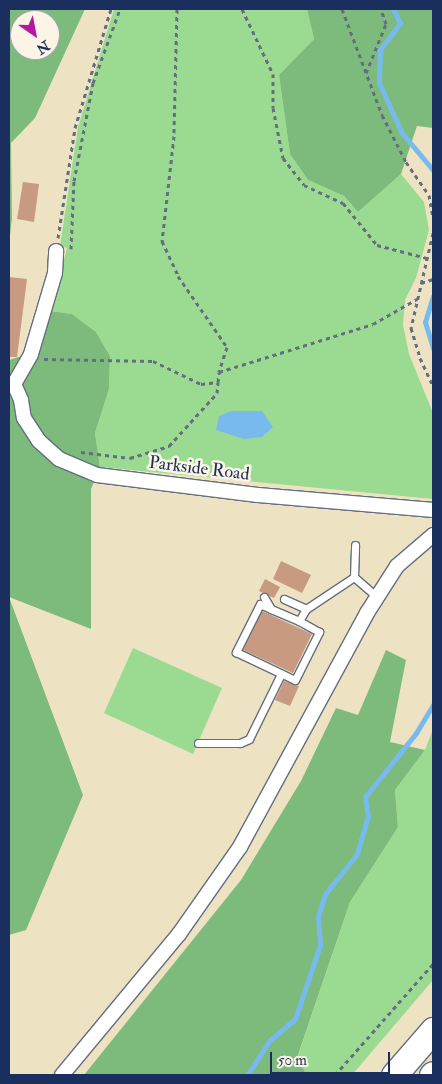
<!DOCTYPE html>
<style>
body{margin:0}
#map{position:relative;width:442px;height:1084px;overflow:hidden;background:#ede3c2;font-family:"IM FELL Double Pica",serif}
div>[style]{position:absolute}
.green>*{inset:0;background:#9bdb91}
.forest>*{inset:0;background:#7cbb7b}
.water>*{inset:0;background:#79baee}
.stream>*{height:5px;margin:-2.5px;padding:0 2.5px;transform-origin:2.5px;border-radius:2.5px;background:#79baee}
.building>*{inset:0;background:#c79a81}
.path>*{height:3px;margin-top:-1.5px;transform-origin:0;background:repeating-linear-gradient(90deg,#646e81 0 4px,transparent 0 8px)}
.roads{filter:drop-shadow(1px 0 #646e81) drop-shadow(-1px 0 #646e81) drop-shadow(0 1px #646e81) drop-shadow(0 -1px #646e81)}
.lane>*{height:7px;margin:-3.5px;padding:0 3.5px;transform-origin:3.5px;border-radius:3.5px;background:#fff}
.street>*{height:14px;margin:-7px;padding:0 7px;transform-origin:7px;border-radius:7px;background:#fff}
.highway>*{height:25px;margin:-12.5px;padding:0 12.5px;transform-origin:12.5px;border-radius:12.5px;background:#fff}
span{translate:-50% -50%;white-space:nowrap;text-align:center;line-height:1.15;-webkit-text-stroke:5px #fcf5e5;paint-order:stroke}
.street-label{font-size:18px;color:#1b2f5e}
.frame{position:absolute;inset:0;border:10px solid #1b2f5e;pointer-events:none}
.north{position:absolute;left:10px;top:10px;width:50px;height:50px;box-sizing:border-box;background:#fcf5e5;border:1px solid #a2a6af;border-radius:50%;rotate:147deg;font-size:14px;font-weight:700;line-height:20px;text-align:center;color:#1b2f5e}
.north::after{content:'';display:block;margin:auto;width:18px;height:22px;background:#b5179e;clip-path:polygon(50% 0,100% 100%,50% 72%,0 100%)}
.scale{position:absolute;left:270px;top:1052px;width:120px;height:22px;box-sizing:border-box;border:2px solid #1b2f5e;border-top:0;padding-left:6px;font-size:15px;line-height:18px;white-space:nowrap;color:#1b2f5e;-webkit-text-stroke:4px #fcf5e5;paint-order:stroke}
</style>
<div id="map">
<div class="green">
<i style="clip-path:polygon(114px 9px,307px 9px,314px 39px,279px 75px,290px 154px,308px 180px,344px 196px,358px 212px,401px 174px,424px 202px,429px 230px,416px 278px,405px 300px,403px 325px,409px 354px,433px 413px,433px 499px,100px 467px,95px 433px,109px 389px,110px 356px,96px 332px,72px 314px,50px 311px,67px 248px,60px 246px,78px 127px)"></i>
<i style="clip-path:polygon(133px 648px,222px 688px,193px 754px,104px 713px)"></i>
<i style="clip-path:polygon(433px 729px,433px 980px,352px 1075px,307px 1075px,297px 1059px,350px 902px,398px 827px,395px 790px,425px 750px)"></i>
</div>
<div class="forest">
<i style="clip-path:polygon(evenodd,9px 9px,85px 9px,35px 118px,11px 143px,12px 219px,9px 243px,9px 9px,20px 20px,50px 20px,50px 50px,20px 50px,20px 20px)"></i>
<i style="clip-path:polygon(307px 9px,433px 9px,433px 128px,417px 126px,401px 174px,358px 212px,344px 196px,308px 180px,290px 154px,279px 75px,314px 39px)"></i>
<i style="clip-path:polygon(50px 311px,72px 314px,96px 332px,110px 356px,109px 389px,95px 433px,100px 467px,91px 489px,91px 629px,9px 597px,83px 795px,26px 930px,9px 935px,9px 360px,38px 351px)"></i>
<i style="clip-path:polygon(386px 650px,406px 660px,390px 742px,425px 750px,395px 790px,398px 827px,350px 902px,297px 1058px,307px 1075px,84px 1075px,241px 880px,301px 781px,336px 708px,358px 715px)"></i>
</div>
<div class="water">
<i style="clip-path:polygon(231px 411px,262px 411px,273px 427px,262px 437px,244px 439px,216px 430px,219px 416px)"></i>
</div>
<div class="stream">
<i style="left:393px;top:9px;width:16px;rotate:63deg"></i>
<i style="left:400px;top:23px;width:34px;rotate:127deg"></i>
<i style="left:380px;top:50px;width:33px;rotate:92deg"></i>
<i style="left:379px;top:83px;width:55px;rotate:65.3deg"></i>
<i style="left:402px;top:133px;width:48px;rotate:50deg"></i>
<i style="left:433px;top:296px;width:27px;rotate:107deg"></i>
<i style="left:425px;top:322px;width:28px;rotate:73deg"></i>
<i style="left:247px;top:1075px;width:42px;rotate:-56.7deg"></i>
<i style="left:270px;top:1040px;width:33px;rotate:-40deg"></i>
<i style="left:295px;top:1019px;width:78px;rotate:-71.3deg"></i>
<i style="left:320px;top:945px;width:29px;rotate:-94deg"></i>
<i style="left:318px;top:916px;width:23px;rotate:-72deg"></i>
<i style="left:325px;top:894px;width:51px;rotate:-51.3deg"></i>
<i style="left:357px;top:854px;width:40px;rotate:-74deg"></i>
<i style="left:368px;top:816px;width:19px;rotate:-99deg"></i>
<i style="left:365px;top:797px;width:82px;rotate:-51.4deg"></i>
<i style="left:416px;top:733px;width:33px;rotate:-59deg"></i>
</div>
<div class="building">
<i style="clip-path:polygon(23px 182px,39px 184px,34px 222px,17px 219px)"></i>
<i style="clip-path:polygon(9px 277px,27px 279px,17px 357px,9px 357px)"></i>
<i style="clip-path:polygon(281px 561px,311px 575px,302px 593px,273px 579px)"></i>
<i style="clip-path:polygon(265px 579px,280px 587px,274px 598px,259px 591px)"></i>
<i style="clip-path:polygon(262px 611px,312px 634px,293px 673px,243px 650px)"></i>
<i style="clip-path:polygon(284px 681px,299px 686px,290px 706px,275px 700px)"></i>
</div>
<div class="path">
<i style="left:177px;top:9px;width:127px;rotate:91.4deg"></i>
<i style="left:174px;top:136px;width:106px;rotate:96.5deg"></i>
<i style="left:162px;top:241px;width:38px;rotate:65deg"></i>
<i style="left:178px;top:276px;width:86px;rotate:55.4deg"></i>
<i style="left:227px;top:347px;width:26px;rotate:108deg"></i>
<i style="left:242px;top:9px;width:72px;rotate:64.5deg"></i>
<i style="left:273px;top:74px;width:34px;rotate:90deg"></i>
<i style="left:273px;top:108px;width:51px;rotate:78.7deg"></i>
<i style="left:283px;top:158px;width:34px;rotate:52deg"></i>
<i style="left:304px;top:185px;width:43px;rotate:24.8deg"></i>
<i style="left:343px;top:203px;width:54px;rotate:51deg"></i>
<i style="left:377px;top:245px;width:52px;rotate:14.6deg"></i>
<i style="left:342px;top:9px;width:113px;rotate:69.3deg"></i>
<i style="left:382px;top:115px;width:53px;rotate:62.9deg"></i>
<i style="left:406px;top:162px;width:40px;rotate:55.1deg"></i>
<i style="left:429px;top:195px;width:22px;rotate:80deg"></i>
<i style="left:366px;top:73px;width:53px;rotate:-67.8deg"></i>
<i style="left:386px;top:24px;width:16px;rotate:-108deg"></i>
<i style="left:433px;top:233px;width:98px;rotate:103deg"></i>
<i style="left:411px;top:328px;width:31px;rotate:73deg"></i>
<i style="left:420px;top:358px;width:31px;rotate:65deg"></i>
<i style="left:58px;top:238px;width:111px;rotate:-81.2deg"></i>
<i style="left:75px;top:128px;width:124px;rotate:-73.2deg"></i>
<i style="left:71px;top:249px;width:68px;rotate:-87.5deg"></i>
<i style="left:74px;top:181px;width:100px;rotate:-79deg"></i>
<i style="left:93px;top:83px;width:79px;rotate:-70deg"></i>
<i style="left:421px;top:283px;width:13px;rotate:-18deg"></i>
<i style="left:44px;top:359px;width:109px;rotate:1.1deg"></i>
<i style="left:153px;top:361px;width:53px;rotate:25.6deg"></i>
<i style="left:201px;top:384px;width:17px;rotate:-7deg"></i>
<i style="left:218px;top:382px;width:10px;rotate:-84deg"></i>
<i style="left:219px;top:372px;width:161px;rotate:-17.3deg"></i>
<i style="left:373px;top:324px;width:51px;rotate:-29.6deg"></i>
<i style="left:81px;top:452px;width:49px;rotate:7deg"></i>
<i style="left:130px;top:458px;width:41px;rotate:-17.1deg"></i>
<i style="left:169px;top:446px;width:72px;rotate:-47.8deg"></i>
<i style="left:217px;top:393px;width:11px;rotate:-85deg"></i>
<i style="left:335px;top:1075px;width:148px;rotate:-48.6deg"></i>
</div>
<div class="roads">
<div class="lane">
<i style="left:354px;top:577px;width:32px;rotate:-88deg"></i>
<i style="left:264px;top:597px;width:14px;rotate:60deg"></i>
<i style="left:271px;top:609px;width:30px;rotate:23deg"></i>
<i style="left:299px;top:621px;width:14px;rotate:-60deg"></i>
<i style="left:284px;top:599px;width:24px;rotate:24deg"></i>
<i style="left:306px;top:609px;width:58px;rotate:-33.7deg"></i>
<i style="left:354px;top:577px;width:30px;rotate:41deg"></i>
<i style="left:271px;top:609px;width:12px;rotate:-156deg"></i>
<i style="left:260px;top:604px;width:54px;rotate:116.6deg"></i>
<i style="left:236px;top:652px;width:65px;rotate:25.4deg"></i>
<i style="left:295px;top:680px;width:54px;rotate:-63.4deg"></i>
<i style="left:319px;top:632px;width:23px;rotate:-151deg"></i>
<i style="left:198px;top:743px;width:42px"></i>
<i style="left:240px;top:743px;width:10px;rotate:-24deg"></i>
<i style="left:249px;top:739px;width:72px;rotate:-63.8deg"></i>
</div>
<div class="street">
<i style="left:14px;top:384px;width:17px;rotate:66deg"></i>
<i style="left:21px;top:400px;width:18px;rotate:81deg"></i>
<i style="left:24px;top:418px;width:27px;rotate:57deg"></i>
<i style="left:39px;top:441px;width:27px;rotate:42deg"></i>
<i style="left:59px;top:459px;width:41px;rotate:22.8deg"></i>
<i style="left:97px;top:475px;width:162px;rotate:7.1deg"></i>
<i style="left:258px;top:495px;width:176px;rotate:4.9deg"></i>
<i style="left:14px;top:384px;width:34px;rotate:-60deg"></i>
<i style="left:31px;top:354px;width:84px;rotate:-73.5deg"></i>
<i style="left:55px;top:273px;width:22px;rotate:-87deg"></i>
<i style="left:62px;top:1075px;width:183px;rotate:-50.3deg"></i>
<i style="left:179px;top:934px;width:106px;rotate:-55deg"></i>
<i style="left:240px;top:847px;width:266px;rotate:-61.5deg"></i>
<i style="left:367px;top:613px;width:56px;rotate:-57.4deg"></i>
<i style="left:397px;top:566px;width:48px;rotate:-40.7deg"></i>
</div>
<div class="highway">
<i style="left:394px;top:1075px;width:60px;rotate:-49.1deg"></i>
<i style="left:432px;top:1075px;width:1px;rotate:-45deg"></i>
</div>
</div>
<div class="street-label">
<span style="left:199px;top:469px;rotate:7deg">Parkside Road</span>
</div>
<div class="frame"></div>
<div class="north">N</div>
<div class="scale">50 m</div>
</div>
